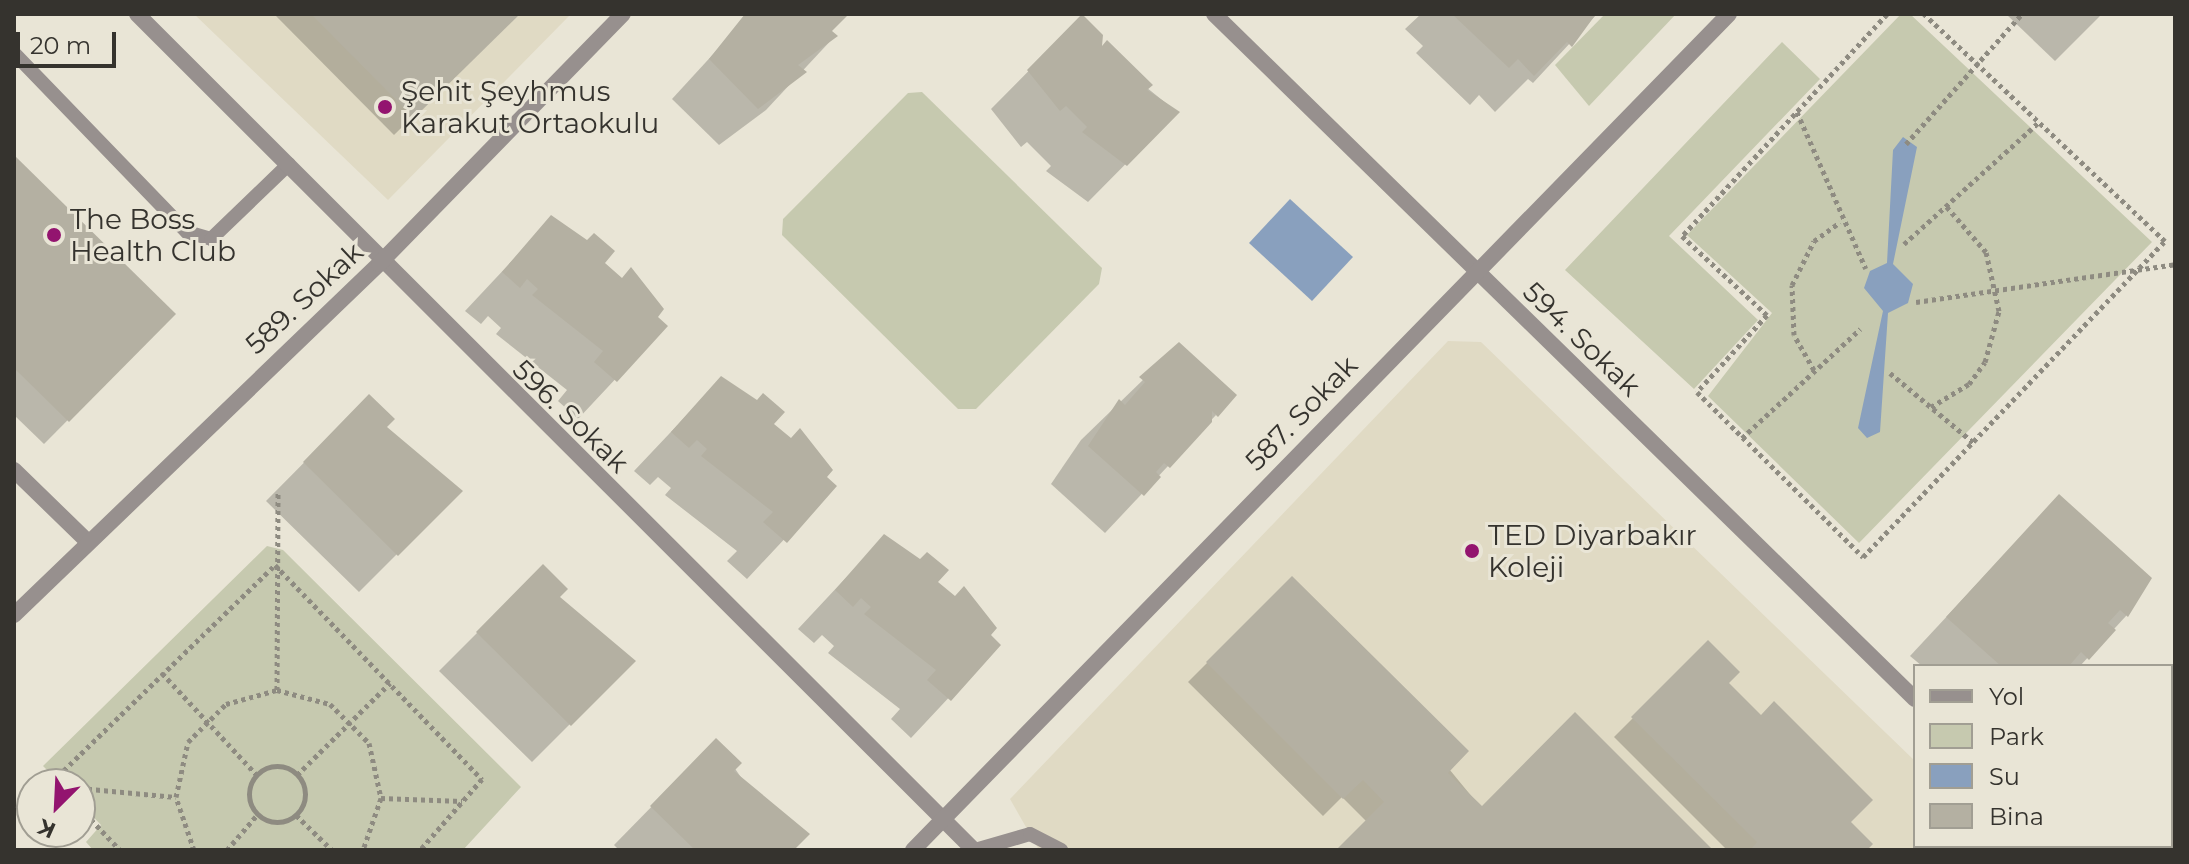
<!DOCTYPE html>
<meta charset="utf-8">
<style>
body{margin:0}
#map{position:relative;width:2189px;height:864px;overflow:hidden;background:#e9e5d6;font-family:Montserrat,sans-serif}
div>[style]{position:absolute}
.built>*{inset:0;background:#e0dac4}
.green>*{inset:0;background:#c6c9af}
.water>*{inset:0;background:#89a0be}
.shadow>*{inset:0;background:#0003}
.building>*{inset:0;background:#b4b0a2}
.path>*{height:5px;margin-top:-2.5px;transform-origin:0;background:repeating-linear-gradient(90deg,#8e8b81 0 4px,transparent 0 8px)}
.path>.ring{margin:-2.5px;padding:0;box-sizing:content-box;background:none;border:5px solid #8e8b81;border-radius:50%}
.lane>*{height:14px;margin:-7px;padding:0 7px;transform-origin:7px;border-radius:7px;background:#97908e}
.street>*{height:16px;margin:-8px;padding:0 8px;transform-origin:8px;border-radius:8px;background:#97908e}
.dots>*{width:22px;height:22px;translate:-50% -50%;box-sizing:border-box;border:4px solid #e9e5d6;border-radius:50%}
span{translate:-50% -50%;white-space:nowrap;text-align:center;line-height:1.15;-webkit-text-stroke:6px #e9e5d6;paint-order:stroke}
.poi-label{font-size:28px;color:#35332e}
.left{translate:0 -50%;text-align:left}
.street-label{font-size:28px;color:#35332e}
.frame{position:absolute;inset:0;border:16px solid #35332e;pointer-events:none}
.legend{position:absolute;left:1913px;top:664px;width:260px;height:184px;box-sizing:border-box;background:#e9e5d6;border:2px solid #a19e93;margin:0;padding:10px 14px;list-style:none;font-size:24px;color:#35332e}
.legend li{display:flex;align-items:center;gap:16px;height:40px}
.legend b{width:40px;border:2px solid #a19e93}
.north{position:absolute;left:16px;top:768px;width:80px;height:80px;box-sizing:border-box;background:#e9e5d6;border:2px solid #a19e93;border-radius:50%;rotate:204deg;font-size:22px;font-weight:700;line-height:32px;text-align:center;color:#35332e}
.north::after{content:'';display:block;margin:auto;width:28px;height:36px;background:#93146f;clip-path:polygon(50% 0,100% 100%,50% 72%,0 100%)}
.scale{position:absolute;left:16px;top:32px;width:100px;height:36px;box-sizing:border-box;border:4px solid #35332e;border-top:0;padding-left:10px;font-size:24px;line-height:28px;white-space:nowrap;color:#35332e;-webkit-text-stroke:6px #e9e5d6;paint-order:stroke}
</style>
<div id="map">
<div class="built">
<i style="clip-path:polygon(194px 14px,571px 14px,388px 200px)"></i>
<i style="clip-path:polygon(1448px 341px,1481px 342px,1915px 761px,1915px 846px,1946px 846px,1942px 850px,1039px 850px,1010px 799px)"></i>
</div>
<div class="green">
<i style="clip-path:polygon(1605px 14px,1676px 14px,1589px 106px,1555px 65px)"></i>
<i style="clip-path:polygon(1901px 14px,1910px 14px,2152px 242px,1859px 543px,1708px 396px,1772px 313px,1687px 235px)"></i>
<i style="clip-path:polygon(1782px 42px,1820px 79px,1669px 236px,1758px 320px,1694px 389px,1565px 270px)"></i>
<i style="clip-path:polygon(922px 92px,1102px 268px,1099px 284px,976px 409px,958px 409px,782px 235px,783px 219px,908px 93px)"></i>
<i style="clip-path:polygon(267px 546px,283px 550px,521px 787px,463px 850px,93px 850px,86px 842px,101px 825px,80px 803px,80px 784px,61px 784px,43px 766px)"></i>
</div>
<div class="water">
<i style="clip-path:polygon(1903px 137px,1917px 147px,1893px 264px,1913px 284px,1908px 303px,1888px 313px,1880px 432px,1867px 438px,1858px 428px,1883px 311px,1864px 288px,1870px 271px,1887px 263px,1893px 150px)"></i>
<i style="clip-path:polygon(1290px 199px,1353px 257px,1312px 301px,1249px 243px)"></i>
</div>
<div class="shadow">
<i style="clip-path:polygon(274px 14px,517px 14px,394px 135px)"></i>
<i style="clip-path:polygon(750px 14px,835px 36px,766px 110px,719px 145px,672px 99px)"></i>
<i style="clip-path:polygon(1421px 14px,1597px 14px,1533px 83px,1528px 79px,1495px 112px,1479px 95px,1470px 105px,1416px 53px,1423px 46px,1405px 29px)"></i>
<i style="clip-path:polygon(2006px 14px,2102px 14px,2055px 61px)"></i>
<i style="clip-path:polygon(1082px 17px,1100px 50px,1177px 112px,1088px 202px,1046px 171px,1051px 166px,1027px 142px,1021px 147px,991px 109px)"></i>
<i style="clip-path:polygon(14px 158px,173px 314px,44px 444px,14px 415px)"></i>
<i style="clip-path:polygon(552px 218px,665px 326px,578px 419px,558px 401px,567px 390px,496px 334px,501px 328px,488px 316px,481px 324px,465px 311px)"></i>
<i style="clip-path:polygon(1179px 345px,1216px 415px,1105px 533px,1051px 484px,1081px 440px)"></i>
<i style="clip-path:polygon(721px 379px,834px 486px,747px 579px,727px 561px,737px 551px,665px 495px,671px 488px,658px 477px,650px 485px,634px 471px)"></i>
<i style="clip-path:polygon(369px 397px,384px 427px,460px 491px,359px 592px,266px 501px)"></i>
<i style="clip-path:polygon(2059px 496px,2150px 578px,2126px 616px,2080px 666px,1922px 666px,1910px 656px)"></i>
<i style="clip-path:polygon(884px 537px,998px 645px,911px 738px,891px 719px,900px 709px,828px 653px,834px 646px,822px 635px,814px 643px,798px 629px)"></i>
<i style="clip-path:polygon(543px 567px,557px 597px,633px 661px,532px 762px,439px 671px)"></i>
<i style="clip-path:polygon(1292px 578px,1482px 809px,1710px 850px,1338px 850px,1367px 822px,1342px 797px,1323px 816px,1188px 682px)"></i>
<i style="clip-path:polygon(1708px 643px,1726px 683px,1864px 850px,1727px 850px,1614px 737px)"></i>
<i style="clip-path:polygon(716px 741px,791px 850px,619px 850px,614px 845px)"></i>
</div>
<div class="building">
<i style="clip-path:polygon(311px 14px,520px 14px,414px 118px)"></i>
<i style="clip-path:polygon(745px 14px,849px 14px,832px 31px,838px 36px,798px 65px,807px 72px,758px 109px,709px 59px)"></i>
<i style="clip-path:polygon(1082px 14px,1103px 35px,1102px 46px,1107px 40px,1153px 85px,1147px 90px,1180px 112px,1127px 166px,1082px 132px,1087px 127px,1066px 106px,1060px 111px,1027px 70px)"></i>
<i style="clip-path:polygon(1452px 14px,1596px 14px,1572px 47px,1567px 42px,1534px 76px,1518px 59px,1509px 68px)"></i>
<i style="clip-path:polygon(14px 155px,176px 314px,69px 422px,14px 368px)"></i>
<i style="clip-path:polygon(551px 215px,587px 240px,594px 233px,615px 251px,605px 263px,622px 278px,631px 267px,664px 309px,658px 317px,668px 326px,617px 382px,594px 362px,603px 351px,532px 295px,538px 289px,527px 279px,520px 288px,502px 272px)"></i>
<i style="clip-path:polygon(1179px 342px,1237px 395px,1218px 417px,1212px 411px,1212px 422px,1170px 468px,1164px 463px,1156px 472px,1161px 477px,1144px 496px,1088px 446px,1119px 399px,1125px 405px,1145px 382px,1139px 377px)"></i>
<i style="clip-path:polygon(721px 376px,757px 400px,763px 393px,785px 412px,774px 424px,791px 438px,800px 428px,833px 470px,827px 477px,837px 486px,787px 543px,763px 522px,773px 512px,701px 456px,707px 449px,697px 440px,689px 448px,671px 432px)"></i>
<i style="clip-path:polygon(369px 394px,395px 419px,387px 427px,463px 491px,398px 556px,303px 462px)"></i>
<i style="clip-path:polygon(2059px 494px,2152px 578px,2128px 617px,2120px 610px,2108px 623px,2116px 630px,2089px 660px,2081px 652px,2069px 666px,2001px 666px,1946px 617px)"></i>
<i style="clip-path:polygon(884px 534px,920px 559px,927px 552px,949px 570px,938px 582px,955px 596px,964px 586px,997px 628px,991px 635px,1001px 645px,951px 701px,927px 680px,936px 670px,864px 614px,871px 607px,861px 598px,853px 607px,835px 590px)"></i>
<i style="clip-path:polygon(543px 564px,568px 589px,560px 597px,636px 661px,571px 726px,476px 632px)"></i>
<i style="clip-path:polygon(1292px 576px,1469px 751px,1448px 773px,1482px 806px,1575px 712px,1713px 850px,1336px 850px,1384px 802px,1363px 780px,1343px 799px,1206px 662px)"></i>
<i style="clip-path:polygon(1708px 640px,1740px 672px,1729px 683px,1761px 715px,1774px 701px,1873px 800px,1851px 822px,1873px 844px,1867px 850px,1750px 850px,1757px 842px,1631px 717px)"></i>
<i style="clip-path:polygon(716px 738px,742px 763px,734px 771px,810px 834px,794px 850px,695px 850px,650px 806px)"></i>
</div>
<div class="path">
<i style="left:1887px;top:14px;width:302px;rotate:132.7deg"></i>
<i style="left:1682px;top:236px;width:116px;rotate:42.9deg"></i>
<i style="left:1767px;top:315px;width:104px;rotate:132.3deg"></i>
<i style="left:1697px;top:392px;width:234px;rotate:44.8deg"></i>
<i style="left:1863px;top:557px;width:437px;rotate:-46.3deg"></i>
<i style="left:2165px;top:241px;width:331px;rotate:-136.7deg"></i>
<i style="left:1797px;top:112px;width:171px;rotate:66.3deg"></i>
<i style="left:1906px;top:144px;width:174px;rotate:-48.3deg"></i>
<i style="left:1904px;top:244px;width:181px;rotate:-42.1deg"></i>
<i style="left:1916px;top:302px;width:262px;rotate:-8.3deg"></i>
<i style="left:1814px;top:370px;width:40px;rotate:-119.7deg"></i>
<i style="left:1794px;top:335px;width:50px;rotate:-92.3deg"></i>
<i style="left:1792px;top:285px;width:49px;rotate:-63.4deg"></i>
<i style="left:1814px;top:241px;width:32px;rotate:-36deg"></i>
<i style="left:1890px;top:373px;width:109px;rotate:39.8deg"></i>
<i style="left:1931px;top:407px;width:44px;rotate:-31.2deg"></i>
<i style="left:1969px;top:384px;width:27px;rotate:-54deg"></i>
<i style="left:1985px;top:362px;width:53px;rotate:-74.6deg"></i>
<i style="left:1999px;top:311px;width:60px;rotate:-102.4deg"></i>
<i style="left:1986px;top:252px;width:61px;rotate:-131deg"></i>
<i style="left:1742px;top:438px;width:161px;rotate:-42.7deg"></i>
<i style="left:162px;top:673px;width:138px;rotate:47.1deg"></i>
<i style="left:277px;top:690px;width:197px;rotate:-89.7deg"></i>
<i class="ring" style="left:249px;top:766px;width:51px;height:51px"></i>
<i style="left:297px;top:775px;width:131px;rotate:-44.7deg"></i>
<i style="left:59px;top:784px;width:8px;rotate:-97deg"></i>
<i style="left:58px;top:776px;width:303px;rotate:-44.2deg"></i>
<i style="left:275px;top:565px;width:298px;rotate:46deg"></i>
<i style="left:482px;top:779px;width:94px;rotate:131.1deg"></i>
<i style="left:80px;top:788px;width:96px;rotate:5.4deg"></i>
<i style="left:381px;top:798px;width:81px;rotate:2.1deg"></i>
<i style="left:80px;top:808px;width:58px;rotate:46.4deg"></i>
<i style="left:296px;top:815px;width:50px;rotate:44.2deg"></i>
<i style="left:194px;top:850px;width:56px;rotate:-108.8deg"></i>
<i style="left:176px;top:797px;width:56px;rotate:-77.7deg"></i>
<i style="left:188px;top:742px;width:54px;rotate:-45deg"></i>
<i style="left:226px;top:704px;width:53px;rotate:-15.4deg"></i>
<i style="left:277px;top:690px;width:55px;rotate:14.8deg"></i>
<i style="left:330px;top:704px;width:55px;rotate:45deg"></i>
<i style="left:369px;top:743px;width:56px;rotate:77.7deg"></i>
<i style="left:381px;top:798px;width:55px;rotate:109.1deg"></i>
<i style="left:227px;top:850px;width:46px;rotate:-49.4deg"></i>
</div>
<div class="lane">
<i style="left:14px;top:53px;width:249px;rotate:46deg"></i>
<i style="left:187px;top:232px;width:25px;rotate:16deg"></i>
<i style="left:211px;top:239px;width:108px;rotate:-43.9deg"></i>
<i style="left:975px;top:850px;width:57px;rotate:-16.2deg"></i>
<i style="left:1030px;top:834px;width:35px;rotate:27deg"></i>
</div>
<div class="street">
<i style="left:137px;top:14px;width:1183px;rotate:44.97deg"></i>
<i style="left:1214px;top:14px;width:980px;rotate:44.34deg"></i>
<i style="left:14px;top:470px;width:99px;rotate:44.2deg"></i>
<i style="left:14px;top:615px;width:506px;rotate:-43.88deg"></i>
<i style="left:379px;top:264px;width:349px;rotate:-45.7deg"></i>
<i style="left:2171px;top:716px;width:6px;rotate:-45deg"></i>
<i style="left:913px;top:850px;width:1168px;rotate:-45.69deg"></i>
<i style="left:2037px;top:850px;width:6px;rotate:-45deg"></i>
</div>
<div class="dots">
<i style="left:385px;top:107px;background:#93146f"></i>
<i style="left:54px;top:235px;background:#93146f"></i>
<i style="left:1472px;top:551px;background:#93146f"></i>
</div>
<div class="poi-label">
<span class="left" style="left:401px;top:107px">Şehit Şeyhmus<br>Karakut Ortaokulu</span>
<span class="left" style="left:70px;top:235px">The Boss<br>Health Club</span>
<span class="left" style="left:1488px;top:551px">TED Diyarbakır<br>Koleji</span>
</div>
<div class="street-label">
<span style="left:304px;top:298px;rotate:-43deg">589. Sokak</span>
<span style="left:1582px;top:339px;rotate:44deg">594. Sokak</span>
<span style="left:1301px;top:413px;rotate:-46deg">587. Sokak</span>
<span style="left:571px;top:416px;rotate:44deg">596. Sokak</span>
</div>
<div class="frame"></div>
<ul class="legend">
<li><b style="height:10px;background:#97908e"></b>Yol</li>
<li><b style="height:22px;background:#c6c9af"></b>Park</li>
<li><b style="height:22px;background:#89a0be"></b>Su</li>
<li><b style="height:22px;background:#b4b0a2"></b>Bina</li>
</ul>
<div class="north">K</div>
<div class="scale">20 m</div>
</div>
